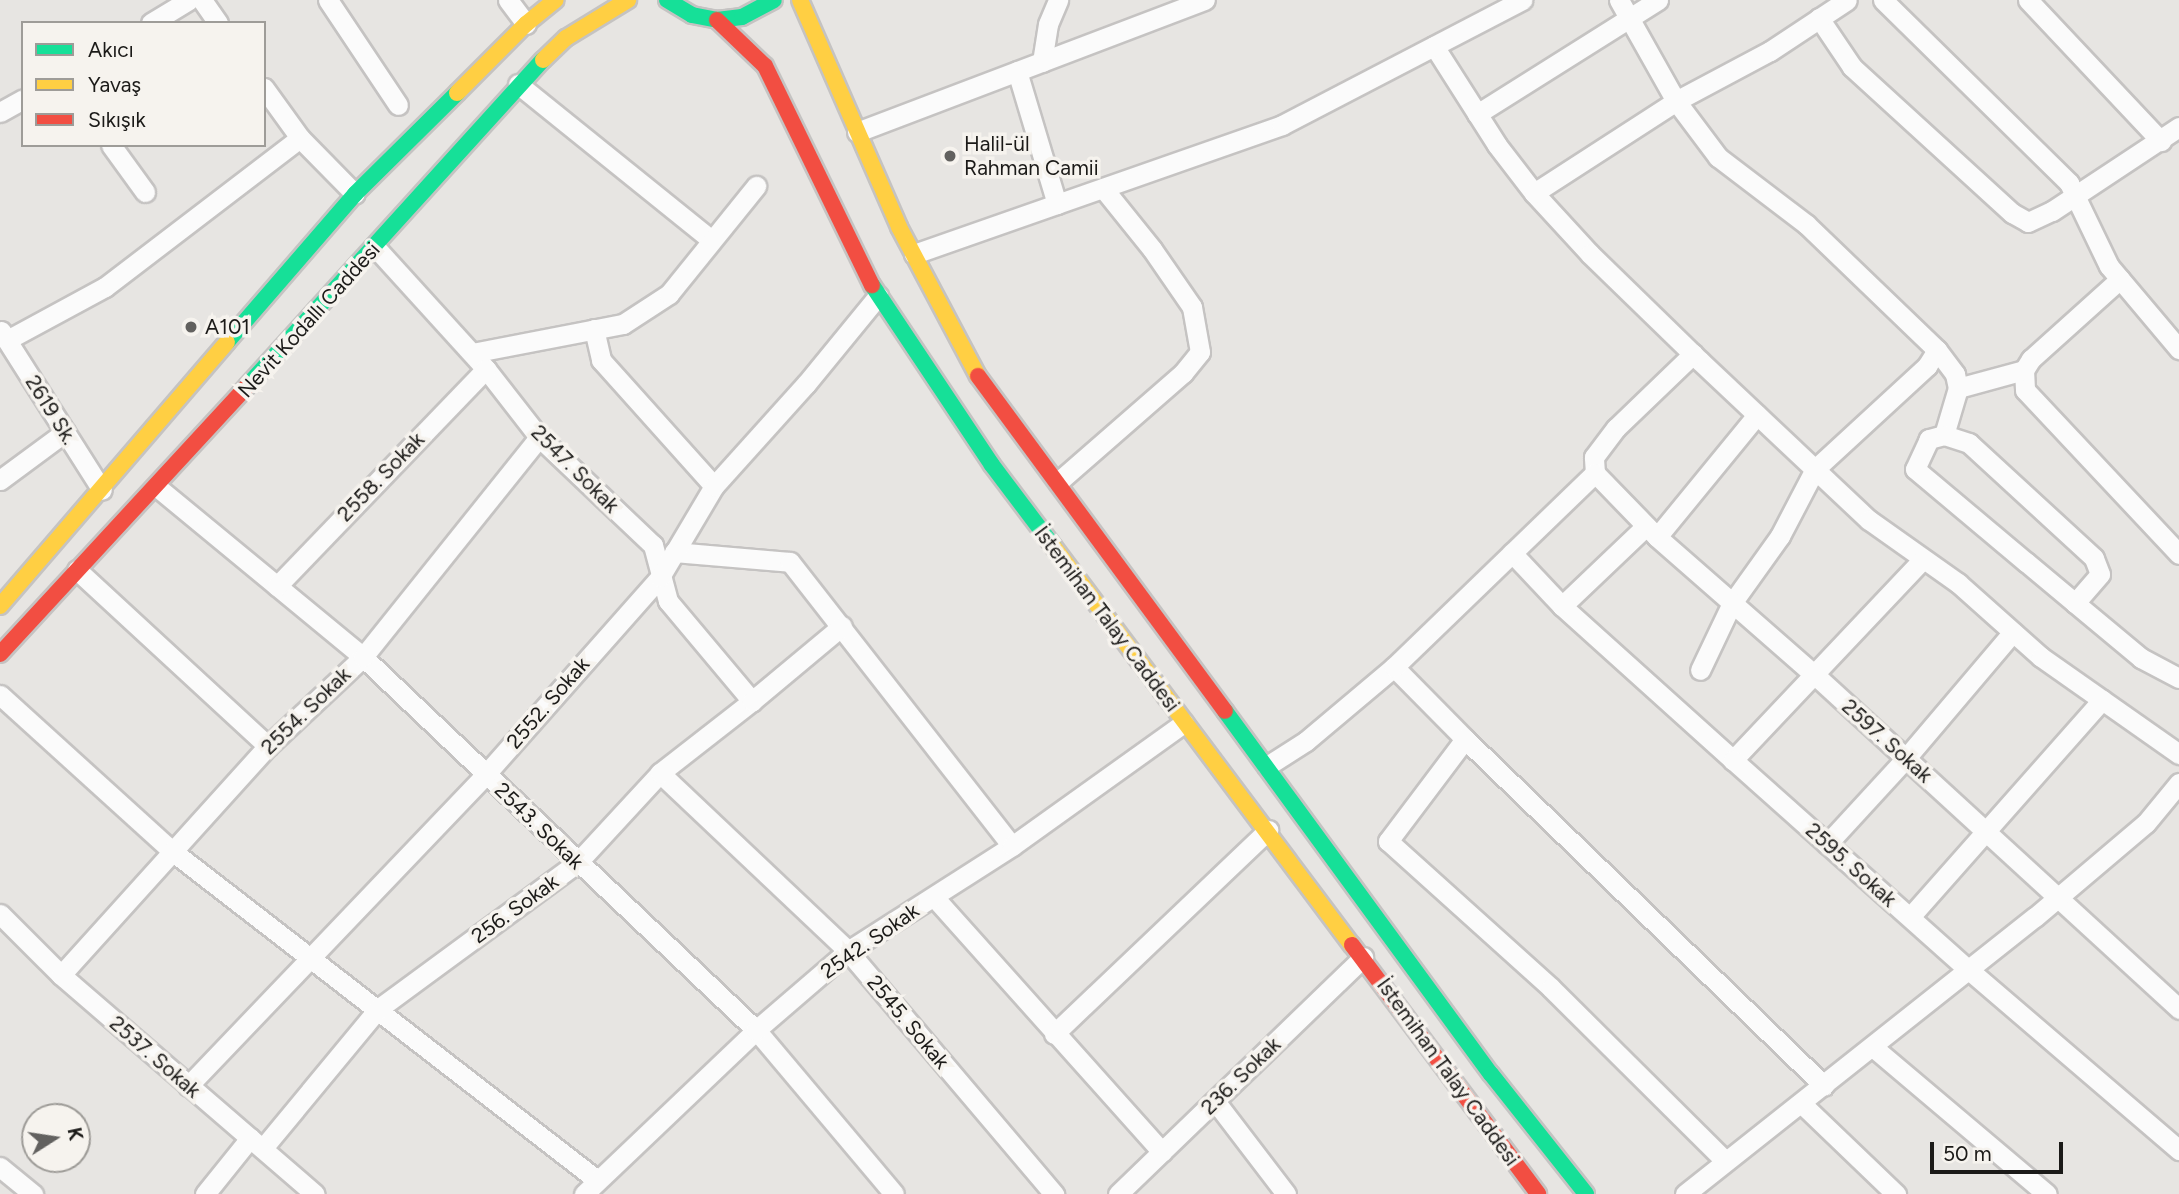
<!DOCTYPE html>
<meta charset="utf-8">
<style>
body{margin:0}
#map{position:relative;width:2179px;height:1194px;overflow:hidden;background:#e7e5e2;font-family:Figtree,sans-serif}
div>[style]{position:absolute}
.roads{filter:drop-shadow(2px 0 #c5c3c2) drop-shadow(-2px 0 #c5c3c2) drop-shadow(0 2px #c5c3c2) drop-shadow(0 -2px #c5c3c2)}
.street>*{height:19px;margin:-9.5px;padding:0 9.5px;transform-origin:9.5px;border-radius:9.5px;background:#fbfbfb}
.fast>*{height:16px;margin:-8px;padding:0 8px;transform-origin:8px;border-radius:8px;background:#16e098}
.slow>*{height:16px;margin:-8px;padding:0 8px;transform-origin:8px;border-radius:8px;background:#ffcf43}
.jam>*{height:16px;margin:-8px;padding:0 8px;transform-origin:8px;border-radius:8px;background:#f24e42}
.dots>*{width:19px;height:19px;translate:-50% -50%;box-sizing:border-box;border:4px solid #f6f3ee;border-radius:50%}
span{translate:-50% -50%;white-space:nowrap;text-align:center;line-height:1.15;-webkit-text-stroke:7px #f6f3ee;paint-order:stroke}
.poi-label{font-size:21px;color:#1b1a18}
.left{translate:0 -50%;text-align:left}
.street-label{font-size:21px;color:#1b1a18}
.legend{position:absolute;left:21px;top:21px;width:245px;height:126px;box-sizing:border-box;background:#f6f3ee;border:2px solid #9e9c98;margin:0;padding:9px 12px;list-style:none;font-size:21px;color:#1b1a18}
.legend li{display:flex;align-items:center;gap:14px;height:35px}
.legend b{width:35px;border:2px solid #9e9c98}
.north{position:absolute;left:21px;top:1103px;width:70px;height:70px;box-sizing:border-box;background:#f6f3ee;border:2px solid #9e9c98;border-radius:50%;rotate:78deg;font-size:19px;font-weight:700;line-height:28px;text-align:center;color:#1b1a18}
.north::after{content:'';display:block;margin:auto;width:24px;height:32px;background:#62615f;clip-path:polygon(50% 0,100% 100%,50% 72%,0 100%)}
.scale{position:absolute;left:1930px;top:1142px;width:133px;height:32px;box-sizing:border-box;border:4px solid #1b1a18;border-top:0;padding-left:9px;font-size:21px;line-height:24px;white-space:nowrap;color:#1b1a18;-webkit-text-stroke:5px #f6f3ee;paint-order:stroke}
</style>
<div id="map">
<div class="roads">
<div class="street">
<i style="left:202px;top:0;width:28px;rotate:55deg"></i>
<i style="left:328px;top:0;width:126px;rotate:56.3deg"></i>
<i style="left:508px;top:0;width:30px;rotate:53deg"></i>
<i style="left:1619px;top:0;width:116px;rotate:60.6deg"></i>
<i style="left:1676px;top:101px;width:70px;rotate:53.1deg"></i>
<i style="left:1718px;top:157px;width:111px;rotate:37.3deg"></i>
<i style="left:1806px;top:224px;width:182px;rotate:43.9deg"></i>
<i style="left:1937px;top:350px;width:19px;rotate:122deg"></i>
<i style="left:1927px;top:366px;width:152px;rotate:137.4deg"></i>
<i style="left:1815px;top:469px;width:76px;rotate:117.6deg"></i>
<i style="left:1780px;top:536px;width:82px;rotate:125.6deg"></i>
<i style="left:1732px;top:603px;width:74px;rotate:115.5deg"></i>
<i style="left:1883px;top:0;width:261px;rotate:44.5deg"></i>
<i style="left:2069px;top:183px;width:92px;rotate:64.3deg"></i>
<i style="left:2109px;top:266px;width:109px;rotate:49.9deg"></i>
<i style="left:2028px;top:0;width:194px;rotate:46.7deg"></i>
<i style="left:1819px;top:18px;width:59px;rotate:56deg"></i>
<i style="left:1852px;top:67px;width:217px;rotate:42.4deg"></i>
<i style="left:2012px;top:213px;width:18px;rotate:29deg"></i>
<i style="left:2028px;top:222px;width:26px;rotate:-25deg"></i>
<i style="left:2052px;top:211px;width:152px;rotate:-33.5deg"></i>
<i style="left:151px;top:23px;width:44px;rotate:-31.2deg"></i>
<i style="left:1434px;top:46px;width:117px;rotate:57.5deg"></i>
<i style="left:1497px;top:145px;width:61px;rotate:52.4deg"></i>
<i style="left:1534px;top:193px;width:83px;rotate:47.4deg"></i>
<i style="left:1590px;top:254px;width:153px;rotate:44.2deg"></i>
<i style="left:1700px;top:361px;width:232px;rotate:43.3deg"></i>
<i style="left:1869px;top:520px;width:109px;rotate:35.3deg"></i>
<i style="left:1958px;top:583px;width:111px;rotate:41.7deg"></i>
<i style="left:2041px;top:657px;width:169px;rotate:35.1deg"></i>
<i style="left:1042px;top:62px;width:38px;rotate:-81deg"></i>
<i style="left:1048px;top:24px;width:26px;rotate:-67deg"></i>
<i style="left:1017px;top:71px;width:139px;rotate:73.3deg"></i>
<i style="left:518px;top:84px;width:248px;rotate:38.9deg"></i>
<i style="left:264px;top:88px;width:62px;rotate:54.2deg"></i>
<i style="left:300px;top:138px;width:78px;rotate:45.5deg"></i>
<i style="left:0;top:112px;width:26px;rotate:-29deg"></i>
<i style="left:1477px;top:114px;width:214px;rotate:-32.2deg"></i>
<i style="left:857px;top:132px;width:372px;rotate:-20.8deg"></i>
<i style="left:111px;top:145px;width:58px;rotate:54.1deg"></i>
<i style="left:1534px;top:193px;width:169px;rotate:-32.9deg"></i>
<i style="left:1676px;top:101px;width:106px;rotate:-28deg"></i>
<i style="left:1770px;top:51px;width:92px;rotate:-33.5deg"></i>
<i style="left:375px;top:247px;width:165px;rotate:47.7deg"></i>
<i style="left:486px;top:369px;width:86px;rotate:52.1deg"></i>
<i style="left:539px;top:437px;width:157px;rotate:43.5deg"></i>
<i style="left:653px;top:545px;width:58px;rotate:75deg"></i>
<i style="left:668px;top:601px;width:131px;rotate:50deg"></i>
<i style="left:914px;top:254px;width:390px;rotate:-19.3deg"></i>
<i style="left:1282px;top:125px;width:271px;rotate:-27.5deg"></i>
<i style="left:2120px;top:279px;width:120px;rotate:138deg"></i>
<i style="left:2031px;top:359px;width:13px;rotate:122deg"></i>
<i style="left:2024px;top:370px;width:20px;rotate:87deg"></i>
<i style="left:2025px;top:390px;width:225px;rotate:46.8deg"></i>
<i style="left:594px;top:329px;width:32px;rotate:77deg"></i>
<i style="left:601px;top:360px;width:169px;rotate:48.1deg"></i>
<i style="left:1px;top:331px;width:188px;rotate:57.6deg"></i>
<i style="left:7px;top:340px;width:111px;rotate:-28.4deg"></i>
<i style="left:105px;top:287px;width:245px;rotate:-37.4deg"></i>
<i style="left:1937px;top:350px;width:30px;rotate:53deg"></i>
<i style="left:1955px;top:374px;width:14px;rotate:78deg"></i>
<i style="left:1958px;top:388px;width:49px;rotate:106.6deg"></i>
<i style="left:472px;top:353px;width:154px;rotate:-10.9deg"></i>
<i style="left:623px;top:324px;width:55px;rotate:-33.1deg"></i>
<i style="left:669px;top:294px;width:139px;rotate:-51.1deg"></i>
<i style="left:1958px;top:388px;width:68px;rotate:-15.3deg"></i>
<i style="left:1595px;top:473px;width:89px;rotate:45.9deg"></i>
<i style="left:1657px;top:537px;width:211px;rotate:41.2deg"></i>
<i style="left:1816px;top:676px;width:493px;rotate:42.5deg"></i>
<i style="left:1595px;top:473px;width:16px;rotate:-94deg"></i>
<i style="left:1594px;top:457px;width:36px;rotate:-53deg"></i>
<i style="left:1616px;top:428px;width:107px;rotate:-43.9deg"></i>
<i style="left:0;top:480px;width:81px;rotate:-36.4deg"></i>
<i style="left:1058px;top:482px;width:166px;rotate:-41.1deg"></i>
<i style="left:1183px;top:373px;width:27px;rotate:-51deg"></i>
<i style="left:1200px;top:352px;width:46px;rotate:-100.1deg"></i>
<i style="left:1192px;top:307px;width:70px;rotate:-124.6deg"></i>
<i style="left:1152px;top:249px;width:78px;rotate:-128.8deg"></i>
<i style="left:157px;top:487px;width:267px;rotate:39.5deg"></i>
<i style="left:363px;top:657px;width:542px;rotate:43.5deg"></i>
<i style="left:756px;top:1030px;width:214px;rotate:49.9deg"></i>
<i style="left:1657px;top:537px;width:158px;rotate:-50.7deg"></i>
<i style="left:674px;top:552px;width:116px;rotate:4.9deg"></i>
<i style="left:790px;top:562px;width:360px;rotate:52deg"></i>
<i style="left:1512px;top:553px;width:73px;rotate:46.7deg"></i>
<i style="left:1562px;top:606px;width:230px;rotate:42deg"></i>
<i style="left:1923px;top:559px;width:277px;rotate:133.4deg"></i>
<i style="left:1733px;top:760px;width:316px;rotate:41.7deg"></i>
<i style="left:1969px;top:970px;width:277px;rotate:40.6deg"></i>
<i style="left:77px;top:570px;width:260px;rotate:42.7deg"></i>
<i style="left:277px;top:586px;width:301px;rotate:-46.1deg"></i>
<i style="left:2075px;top:603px;width:38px;rotate:-49deg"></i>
<i style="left:2100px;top:574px;width:17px;rotate:-111deg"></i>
<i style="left:2094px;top:558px;width:170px;rotate:-137.4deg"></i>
<i style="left:1969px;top:443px;width:26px;rotate:-162deg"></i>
<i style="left:1944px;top:435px;width:16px;rotate:165deg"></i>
<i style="left:1929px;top:439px;width:33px;rotate:115deg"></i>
<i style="left:1915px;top:469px;width:145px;rotate:40deg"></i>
<i style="left:2026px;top:562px;width:64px;rotate:39.9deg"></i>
<i style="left:2075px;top:603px;width:86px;rotate:39.8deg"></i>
<i style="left:2141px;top:658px;width:43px;rotate:27.8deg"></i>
<i style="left:1562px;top:606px;width:116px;rotate:-43.6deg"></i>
<i style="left:1394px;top:667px;width:101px;rotate:45.4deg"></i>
<i style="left:1465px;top:739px;width:499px;rotate:44deg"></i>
<i style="left:0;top:695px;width:232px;rotate:42.2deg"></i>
<i style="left:172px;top:851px;width:537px;rotate:37.74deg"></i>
<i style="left:1465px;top:739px;width:128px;rotate:127deg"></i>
<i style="left:1388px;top:841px;width:219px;rotate:42deg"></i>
<i style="left:1551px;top:988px;width:245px;rotate:44.8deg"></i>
<i style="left:1267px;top:766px;width:46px;rotate:-32.7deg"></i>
<i style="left:1306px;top:741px;width:115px;rotate:-40.1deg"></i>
<i style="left:1394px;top:667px;width:279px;rotate:-44deg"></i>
<i style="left:660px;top:773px;width:259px;rotate:43.4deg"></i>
<i style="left:848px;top:951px;width:319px;rotate:49.7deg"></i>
<i style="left:1827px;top:844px;width:117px;rotate:-47.4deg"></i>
<i style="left:1906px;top:758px;width:165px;rotate:-49.7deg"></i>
<i style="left:934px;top:897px;width:342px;rotate:48.2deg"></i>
<i style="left:0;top:914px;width:86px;rotate:45deg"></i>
<i style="left:61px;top:975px;width:335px;rotate:40.8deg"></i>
<i style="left:1910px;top:917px;width:290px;rotate:-48.5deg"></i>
<i style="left:61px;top:975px;width:309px;rotate:-47.9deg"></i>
<i style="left:268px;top:746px;width:130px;rotate:-43.1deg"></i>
<i style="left:363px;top:657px;width:282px;rotate:-51.3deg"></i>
<i style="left:1054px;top:1034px;width:296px;rotate:-43.6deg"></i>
<i style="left:1874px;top:1048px;width:226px;rotate:40.2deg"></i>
<i style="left:188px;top:1086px;width:430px;rotate:-46.3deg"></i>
<i style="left:485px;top:775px;width:264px;rotate:-48.5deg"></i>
<i style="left:660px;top:577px;width:106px;rotate:-59.3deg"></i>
<i style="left:714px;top:486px;width:137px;rotate:-48deg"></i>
<i style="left:806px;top:384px;width:114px;rotate:-50.7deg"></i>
<i style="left:1215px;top:1101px;width:117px;rotate:52.6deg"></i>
<i style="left:1801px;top:1103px;width:132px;rotate:43.8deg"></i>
<i style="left:263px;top:1148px;width:180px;rotate:-50.4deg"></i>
<i style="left:378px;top:1009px;width:247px;rotate:-36.3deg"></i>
<i style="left:577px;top:863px;width:122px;rotate:-47.3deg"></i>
<i style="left:660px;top:773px;width:117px;rotate:-38deg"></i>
<i style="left:752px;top:701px;width:117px;rotate:-39.8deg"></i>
<i style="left:0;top:1167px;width:43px;rotate:39.3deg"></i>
<i style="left:205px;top:1194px;width:72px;rotate:-51.2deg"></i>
<i style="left:584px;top:1194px;width:238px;rotate:-43.6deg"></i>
<i style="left:756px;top:1030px;width:121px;rotate:-40.7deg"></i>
<i style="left:848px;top:951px;width:195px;rotate:-32.6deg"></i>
<i style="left:1012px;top:846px;width:211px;rotate:-35.6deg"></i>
<i style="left:1118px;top:1194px;width:341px;rotate:-44deg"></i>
<i style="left:1685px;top:1194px;width:446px;rotate:-38.4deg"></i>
<i style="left:2035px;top:917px;width:145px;rotate:-40.3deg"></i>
<i style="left:2146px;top:823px;width:52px;rotate:-50.5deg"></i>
</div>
<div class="fast">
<i style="left:667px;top:0;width:29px;rotate:31deg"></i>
<i style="left:692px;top:15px;width:25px;rotate:11deg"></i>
<i style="left:717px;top:20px;width:25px;rotate:-7deg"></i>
<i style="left:742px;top:17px;width:36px;rotate:-28deg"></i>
<i style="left:872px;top:285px;width:216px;rotate:56.3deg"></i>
<i style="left:992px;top:465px;width:101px;rotate:53deg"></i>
<i style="left:227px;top:342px;width:196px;rotate:-49.1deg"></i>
<i style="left:355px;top:194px;width:144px;rotate:-44.7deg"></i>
<i style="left:247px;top:386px;width:440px;rotate:-47.8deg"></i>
<i style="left:1225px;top:711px;width:450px;rotate:53.8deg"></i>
<i style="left:1491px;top:1074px;width:153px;rotate:51.6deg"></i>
</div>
<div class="slow">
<i style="left:800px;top:0;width:248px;rotate:66.4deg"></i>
<i style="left:899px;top:227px;width:169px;rotate:62.1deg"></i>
<i style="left:543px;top:60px;width:32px;rotate:-44deg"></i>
<i style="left:566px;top:38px;width:73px;rotate:-31.5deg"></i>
<i style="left:457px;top:93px;width:98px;rotate:-45deg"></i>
<i style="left:526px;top:24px;width:38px;rotate:-39deg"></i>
<i style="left:1053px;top:546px;width:499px;rotate:53.2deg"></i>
<i style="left:0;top:606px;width:348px;rotate:-49.3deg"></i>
</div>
<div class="jam">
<i style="left:717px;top:20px;width:66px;rotate:43.8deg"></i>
<i style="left:765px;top:66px;width:244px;rotate:64deg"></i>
<i style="left:978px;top:376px;width:416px;rotate:53.6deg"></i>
<i style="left:0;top:654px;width:364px;rotate:-47.3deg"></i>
<i style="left:1352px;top:945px;width:311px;rotate:53.2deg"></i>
</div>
</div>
<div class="dots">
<i style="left:950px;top:156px;background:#62615f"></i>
<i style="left:191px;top:327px;background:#62615f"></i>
</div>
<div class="poi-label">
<span class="left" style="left:964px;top:156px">Halil-ül<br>Rahman Camii</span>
<span class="left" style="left:205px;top:327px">A101</span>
</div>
<div class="street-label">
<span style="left:309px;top:320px;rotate:-48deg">Nevit Kodallı Caddesi</span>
<span style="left:51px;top:410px;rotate:58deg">2619 Sk.</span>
<span style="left:575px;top:469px;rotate:45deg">2547. Sokak</span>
<span style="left:381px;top:477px;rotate:-46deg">2558. Sokak</span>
<span style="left:1107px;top:619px;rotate:53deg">İstemihan Talay Caddesi</span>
<span style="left:548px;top:703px;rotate:-49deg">2552. Sokak</span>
<span style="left:306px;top:711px;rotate:-44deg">2554. Sokak</span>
<span style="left:1887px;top:741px;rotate:42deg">2597. Sokak</span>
<span style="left:539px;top:826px;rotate:44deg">2543. Sokak</span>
<span style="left:1851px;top:865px;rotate:42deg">2595. Sokak</span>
<span style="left:515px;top:909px;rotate:-36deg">256. Sokak</span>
<span style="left:870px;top:941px;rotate:-35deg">2542. Sokak</span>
<span style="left:908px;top:1022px;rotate:50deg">2545. Sokak</span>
<span style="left:155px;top:1057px;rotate:41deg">2537. Sokak</span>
<span style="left:1448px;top:1072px;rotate:54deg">İstemihan Talay Caddesi</span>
<span style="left:1241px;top:1076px;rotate:-44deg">236. Sokak</span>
</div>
<ul class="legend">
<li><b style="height:9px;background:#16e098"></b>Akıcı</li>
<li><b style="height:9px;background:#ffcf43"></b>Yavaş</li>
<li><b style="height:9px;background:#f24e42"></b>Sıkışık</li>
</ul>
<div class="north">K</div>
<div class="scale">50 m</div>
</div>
